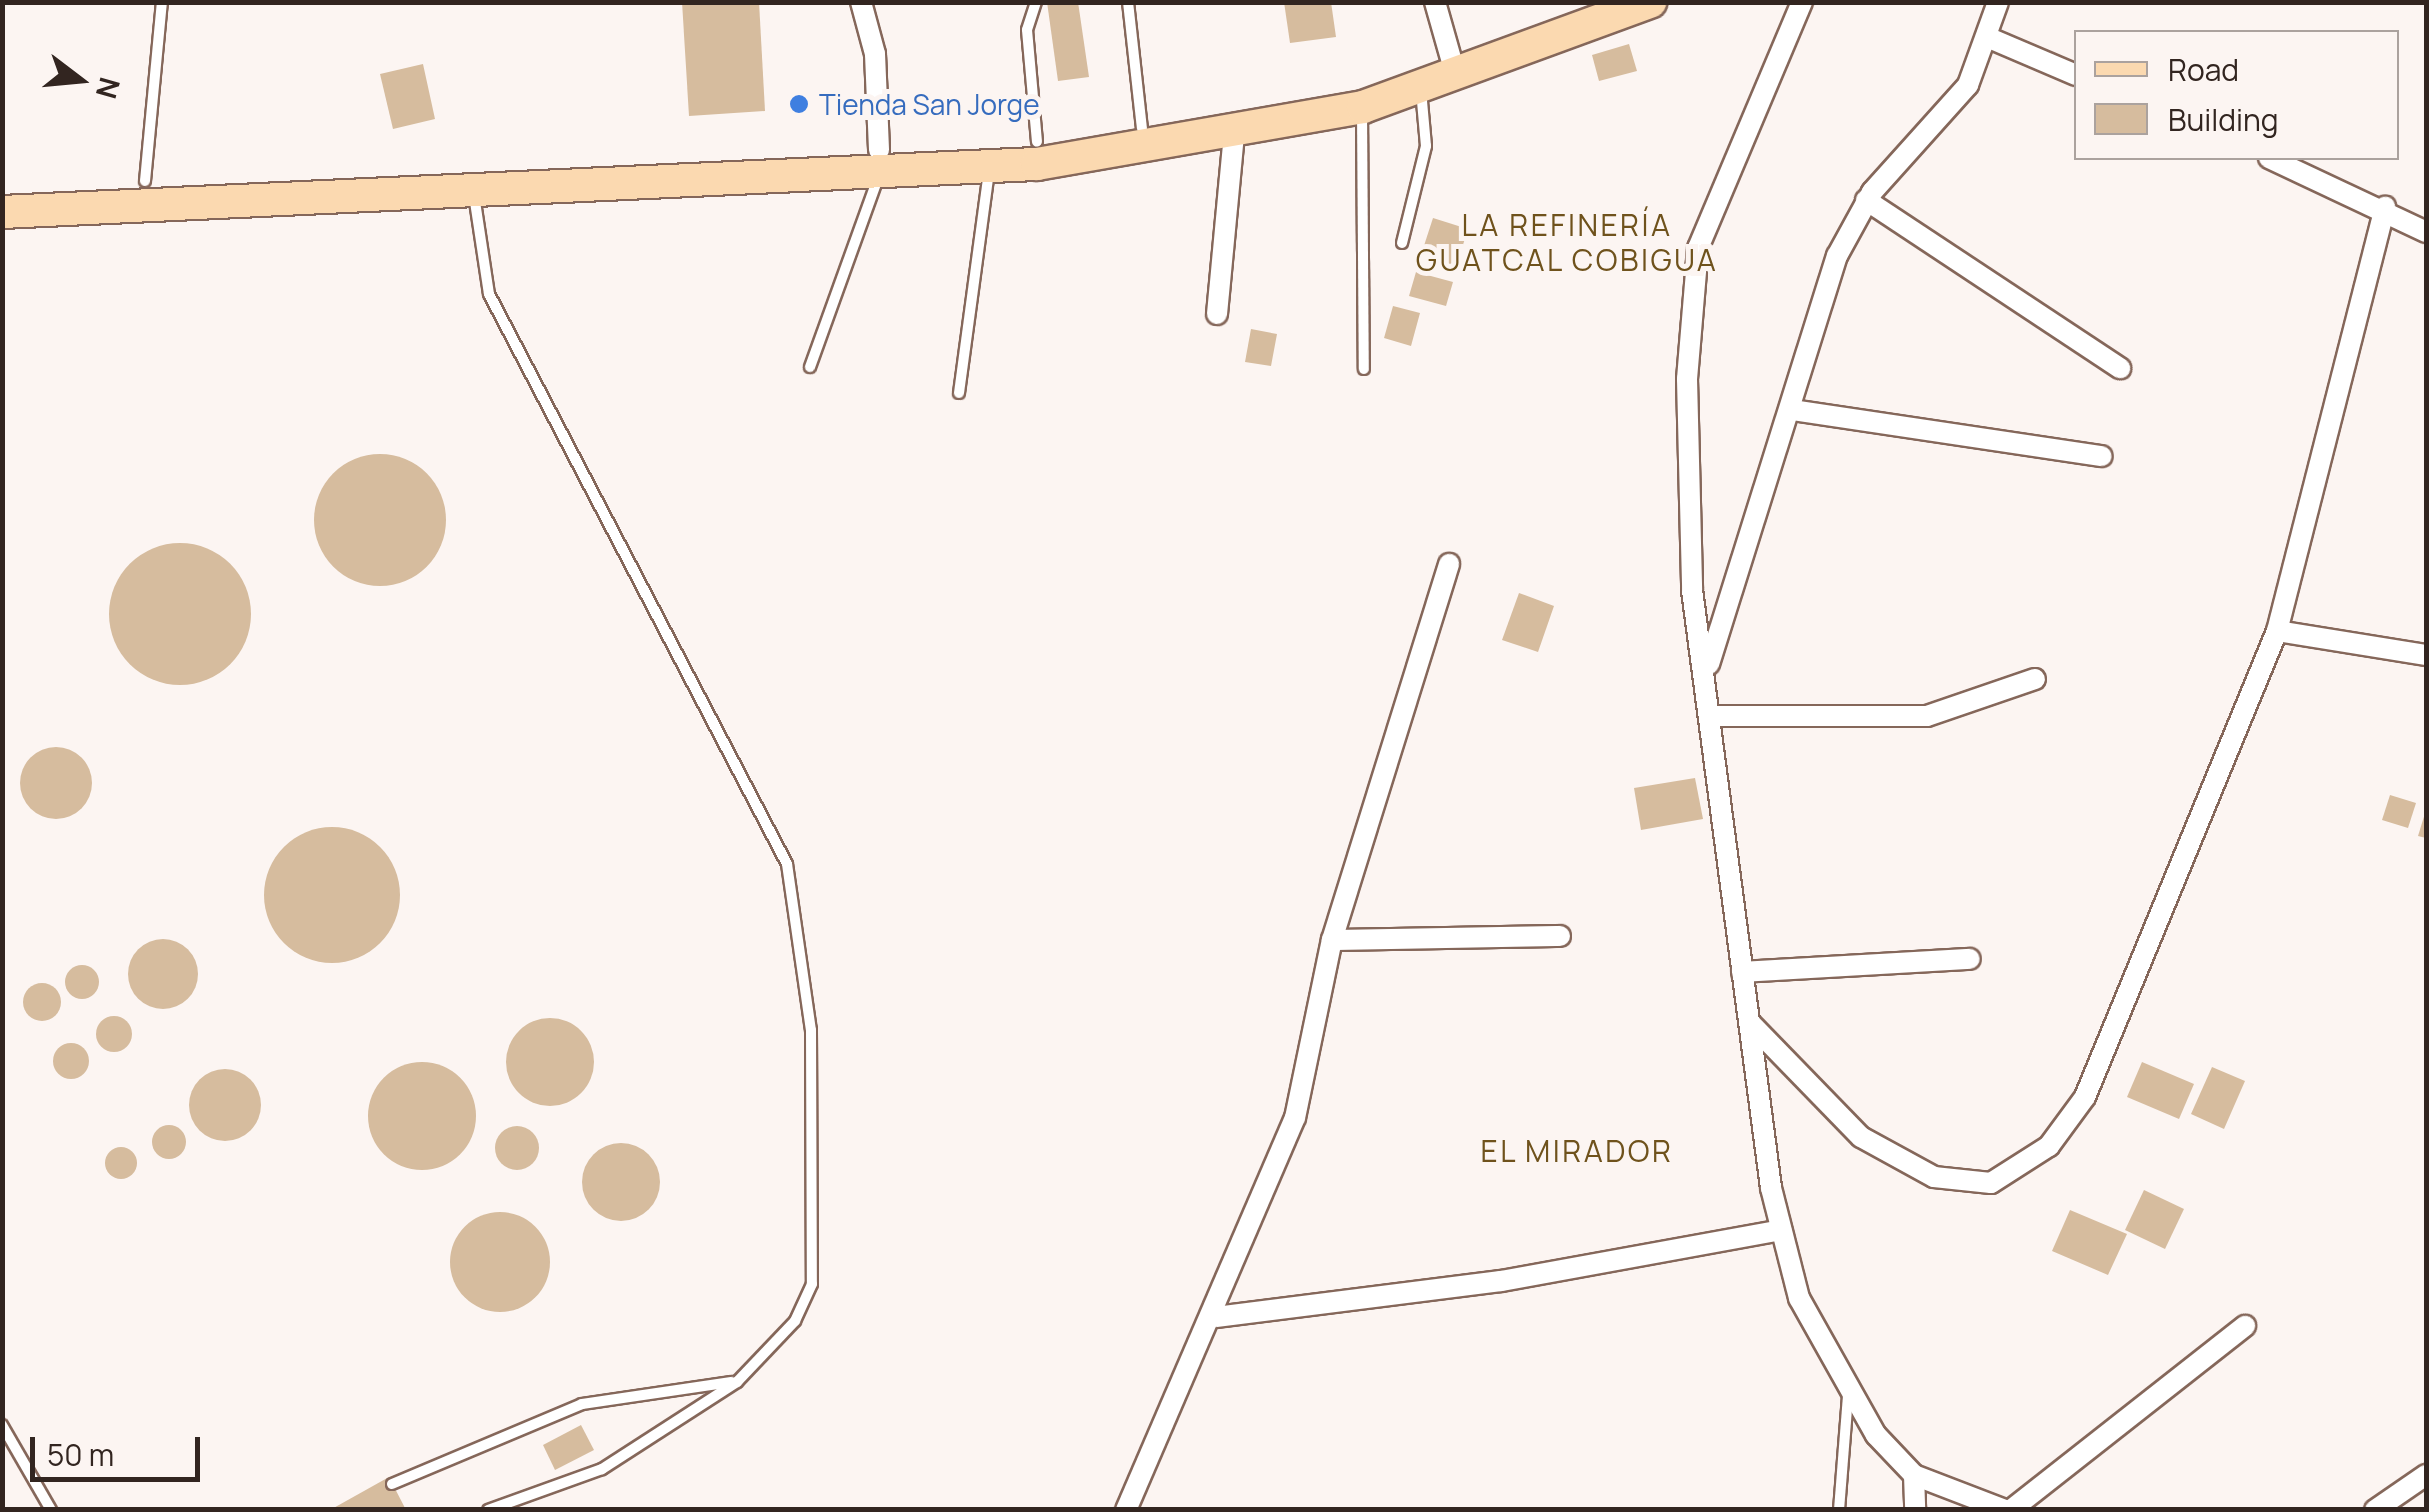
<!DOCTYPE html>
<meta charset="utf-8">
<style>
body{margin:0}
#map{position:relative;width:2429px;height:1512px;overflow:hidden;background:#fcf5f2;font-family:Manrope,sans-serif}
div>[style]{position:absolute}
.building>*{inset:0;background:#d6bc9e}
.round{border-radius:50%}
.roads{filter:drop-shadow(2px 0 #85675a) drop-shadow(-2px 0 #85675a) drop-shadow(0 2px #85675a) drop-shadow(0 -2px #85675a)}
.lane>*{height:10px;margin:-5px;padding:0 5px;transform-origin:5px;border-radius:5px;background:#fff}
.street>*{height:20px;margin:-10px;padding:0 10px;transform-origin:10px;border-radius:10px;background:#fff}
.primary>*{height:32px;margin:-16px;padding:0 16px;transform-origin:16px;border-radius:16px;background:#fbd9b0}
.dots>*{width:28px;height:28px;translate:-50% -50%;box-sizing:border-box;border:5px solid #fcf5f2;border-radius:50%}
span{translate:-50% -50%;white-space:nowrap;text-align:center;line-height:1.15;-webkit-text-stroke:10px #fcf5f2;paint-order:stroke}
.shop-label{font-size:28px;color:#366cbe}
.left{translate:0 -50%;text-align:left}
.neighbourhood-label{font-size:30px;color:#6f521c;letter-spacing:2.5px}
.frame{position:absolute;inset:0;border:5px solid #322520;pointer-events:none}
.legend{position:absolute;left:2074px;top:30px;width:325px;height:130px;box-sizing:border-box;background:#fcf5f2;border:2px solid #aba29e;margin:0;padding:12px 18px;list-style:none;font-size:30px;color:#322520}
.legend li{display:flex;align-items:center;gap:20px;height:50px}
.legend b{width:50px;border:2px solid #aba29e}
.north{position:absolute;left:30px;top:30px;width:100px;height:100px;-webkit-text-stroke:8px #fcf5f2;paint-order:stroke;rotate:106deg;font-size:28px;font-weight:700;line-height:40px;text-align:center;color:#322520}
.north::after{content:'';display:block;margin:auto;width:35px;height:45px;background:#322520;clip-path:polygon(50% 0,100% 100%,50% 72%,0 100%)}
.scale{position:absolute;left:30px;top:1437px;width:170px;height:45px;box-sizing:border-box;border:5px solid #322520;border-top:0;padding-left:12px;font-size:30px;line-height:35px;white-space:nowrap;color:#322520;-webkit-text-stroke:8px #fcf5f2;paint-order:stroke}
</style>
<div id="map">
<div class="building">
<i style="clip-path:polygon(682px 2px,759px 2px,765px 111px,689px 116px)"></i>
<i style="clip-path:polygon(1047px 2px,1078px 2px,1089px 77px,1058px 81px)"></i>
<i style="clip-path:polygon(1284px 2px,1331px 2px,1336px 37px,1290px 43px)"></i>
<i style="clip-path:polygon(1629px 44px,1637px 71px,1599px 81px,1592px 55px)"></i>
<i style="clip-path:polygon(423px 64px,435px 119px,393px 129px,380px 74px)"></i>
<i style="clip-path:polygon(1433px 218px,1468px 229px,1454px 273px,1419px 261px)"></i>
<i style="clip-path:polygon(1416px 272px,1453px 282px,1446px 306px,1409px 296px)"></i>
<i style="clip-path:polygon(1393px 306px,1420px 313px,1411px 346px,1384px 338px)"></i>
<i style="clip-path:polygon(1251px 329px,1277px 334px,1271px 366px,1245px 362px)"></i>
<i class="round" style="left:314px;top:454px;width:132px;height:132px"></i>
<i class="round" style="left:109px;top:543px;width:142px;height:142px"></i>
<i style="clip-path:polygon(1519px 593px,1554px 606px,1538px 652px,1502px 640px)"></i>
<i class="round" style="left:20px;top:747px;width:72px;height:72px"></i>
<i style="clip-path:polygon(1695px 778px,1703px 819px,1641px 830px,1634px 788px)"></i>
<i style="clip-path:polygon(2390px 795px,2416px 803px,2408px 828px,2382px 820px)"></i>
<i style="clip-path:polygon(2426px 810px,2426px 838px,2418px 836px)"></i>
<i class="round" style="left:264px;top:827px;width:136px;height:136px"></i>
<i class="round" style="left:128px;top:939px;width:70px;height:70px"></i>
<i class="round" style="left:65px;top:965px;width:34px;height:34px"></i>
<i class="round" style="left:23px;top:983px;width:38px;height:38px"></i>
<i class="round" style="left:96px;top:1016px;width:36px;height:36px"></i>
<i class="round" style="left:506px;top:1018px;width:88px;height:88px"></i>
<i class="round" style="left:53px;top:1043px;width:36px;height:36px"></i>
<i class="round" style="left:368px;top:1062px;width:108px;height:108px"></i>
<i style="clip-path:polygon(2142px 1062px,2194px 1084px,2179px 1119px,2127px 1097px)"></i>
<i style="clip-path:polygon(2212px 1067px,2245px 1081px,2224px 1129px,2191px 1114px)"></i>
<i class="round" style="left:189px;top:1069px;width:72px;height:72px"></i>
<i class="round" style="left:152px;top:1125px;width:34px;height:34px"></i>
<i class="round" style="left:495px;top:1126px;width:44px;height:44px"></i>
<i class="round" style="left:582px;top:1143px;width:78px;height:78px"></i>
<i class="round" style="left:105px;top:1147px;width:32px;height:32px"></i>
<i style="clip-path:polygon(2144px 1190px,2184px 1209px,2165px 1249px,2125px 1230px)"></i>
<i style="clip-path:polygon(2070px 1210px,2127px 1234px,2108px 1275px,2052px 1251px)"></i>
<i class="round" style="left:450px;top:1212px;width:100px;height:100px"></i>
<i style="clip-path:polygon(581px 1425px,594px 1450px,555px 1470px,543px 1445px)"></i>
<i style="clip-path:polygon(389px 1477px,406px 1510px,330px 1510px)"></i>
</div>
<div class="roads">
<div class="lane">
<i style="left:1036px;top:2px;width:29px;rotate:108deg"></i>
<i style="left:1027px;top:30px;width:112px;rotate:84.9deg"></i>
<i style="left:1128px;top:2px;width:127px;rotate:83.7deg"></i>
<i style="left:1362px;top:112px;width:257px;rotate:89.6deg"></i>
<i style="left:145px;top:181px;width:180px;rotate:-84.6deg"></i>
<i style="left:474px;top:195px;width:100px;rotate:81.4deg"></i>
<i style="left:489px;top:294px;width:643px;rotate:62.4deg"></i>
<i style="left:787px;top:864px;width:168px;rotate:81.8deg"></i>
<i style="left:811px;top:1030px;width:254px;rotate:89.8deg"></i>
<i style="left:812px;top:1284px;width:41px;rotate:114.7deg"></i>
<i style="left:795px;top:1321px;width:84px;rotate:133.6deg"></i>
<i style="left:737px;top:1382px;width:161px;rotate:147.2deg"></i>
<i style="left:602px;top:1469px;width:121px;rotate:160.2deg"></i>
<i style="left:1402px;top:243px;width:100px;rotate:-76.1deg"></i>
<i style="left:1426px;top:146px;width:56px;rotate:-95.1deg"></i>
<i style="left:810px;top:367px;width:204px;rotate:-70.2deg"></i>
<i style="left:959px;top:393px;width:223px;rotate:-82.3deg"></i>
<i style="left:2px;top:1425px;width:98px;rotate:60deg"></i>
<i style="left:392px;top:1484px;width:206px;rotate:-22.8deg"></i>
<i style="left:582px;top:1404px;width:151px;rotate:-8.4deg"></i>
<i style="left:1839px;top:1510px;width:115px;rotate:-85.5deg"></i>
</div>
<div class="street">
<i style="left:861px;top:2px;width:54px;rotate:74.9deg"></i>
<i style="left:875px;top:54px;width:96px;rotate:87.6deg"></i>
<i style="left:1435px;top:2px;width:77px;rotate:74.2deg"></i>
<i style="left:1802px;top:2px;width:267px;rotate:112.9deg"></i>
<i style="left:1698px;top:248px;width:131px;rotate:94.8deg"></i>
<i style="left:1687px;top:379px;width:211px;rotate:88.6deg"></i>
<i style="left:1692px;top:590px;width:603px;rotate:82.47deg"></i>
<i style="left:1771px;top:1188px;width:114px;rotate:75.7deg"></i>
<i style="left:1799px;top:1298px;width:157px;rotate:60.7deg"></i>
<i style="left:1876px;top:1435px;width:55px;rotate:46.5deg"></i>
<i style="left:1914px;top:1475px;width:97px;rotate:21deg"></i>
<i style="left:1987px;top:37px;width:97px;rotate:23.1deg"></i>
<i style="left:2269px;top:158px;width:174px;rotate:25.2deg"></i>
<i style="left:1866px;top:200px;width:305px;rotate:33.5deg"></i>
<i style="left:1217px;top:314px;width:181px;rotate:-84.6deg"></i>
<i style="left:1793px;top:410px;width:312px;rotate:8.5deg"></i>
<i style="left:2277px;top:631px;width:151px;rotate:9.2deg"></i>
<i style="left:1709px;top:664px;width:428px;rotate:-72.6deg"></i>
<i style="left:1837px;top:256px;width:73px;rotate:-61.3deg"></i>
<i style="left:1872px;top:192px;width:144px;rotate:-48.1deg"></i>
<i style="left:1968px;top:85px;width:88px;rotate:-70.1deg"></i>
<i style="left:1712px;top:716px;width:215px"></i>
<i style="left:1927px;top:716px;width:114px;rotate:-18.9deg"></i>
<i style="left:1332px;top:940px;width:228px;rotate:-1deg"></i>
<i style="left:1742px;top:972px;width:228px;rotate:-3.3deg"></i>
<i style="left:1752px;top:1025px;width:156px;rotate:45.8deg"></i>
<i style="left:1861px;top:1137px;width:83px;rotate:28.7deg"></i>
<i style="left:1934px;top:1177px;width:57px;rotate:6deg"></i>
<i style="left:1991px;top:1183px;width:69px;rotate:-32.5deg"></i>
<i style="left:2049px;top:1146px;width:61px;rotate:-53.7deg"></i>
<i style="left:2085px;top:1097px;width:504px;rotate:-67.61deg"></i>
<i style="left:2277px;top:631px;width:438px;rotate:-75.7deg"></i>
<i style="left:1216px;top:1317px;width:287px;rotate:-7.2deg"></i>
<i style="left:1501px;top:1281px;width:285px;rotate:-10.3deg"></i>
<i style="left:1914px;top:1475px;width:35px;rotate:88deg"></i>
<i style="left:1126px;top:1510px;width:427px;rotate:-66.7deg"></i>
<i style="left:1295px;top:1118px;width:182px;rotate:-78.3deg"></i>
<i style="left:1332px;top:940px;width:394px;rotate:-72.7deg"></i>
<i style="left:2011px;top:1510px;width:298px;rotate:-38.2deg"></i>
<i style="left:2375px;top:1510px;width:62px;rotate:-34.5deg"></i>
</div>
<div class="primary">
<i style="left:2px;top:212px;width:1036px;rotate:-2.66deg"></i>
<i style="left:1037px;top:164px;width:331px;rotate:-9.9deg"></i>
<i style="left:1363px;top:107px;width:306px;rotate:-20.1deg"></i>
</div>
</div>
<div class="dots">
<i style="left:799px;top:104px;background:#3f7fe0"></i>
</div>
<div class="shop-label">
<span class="left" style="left:819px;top:104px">Tienda San Jorge</span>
</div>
<div class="neighbourhood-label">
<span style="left:1567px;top:242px">LA REFINERÍA<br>GUATCAL COBIGUA</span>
<span style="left:1577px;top:1151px">EL MIRADOR</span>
</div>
<div class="frame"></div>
<ul class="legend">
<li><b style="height:12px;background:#fbd9b0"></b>Road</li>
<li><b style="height:28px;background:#d6bc9e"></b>Building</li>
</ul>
<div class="north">N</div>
<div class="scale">50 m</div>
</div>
